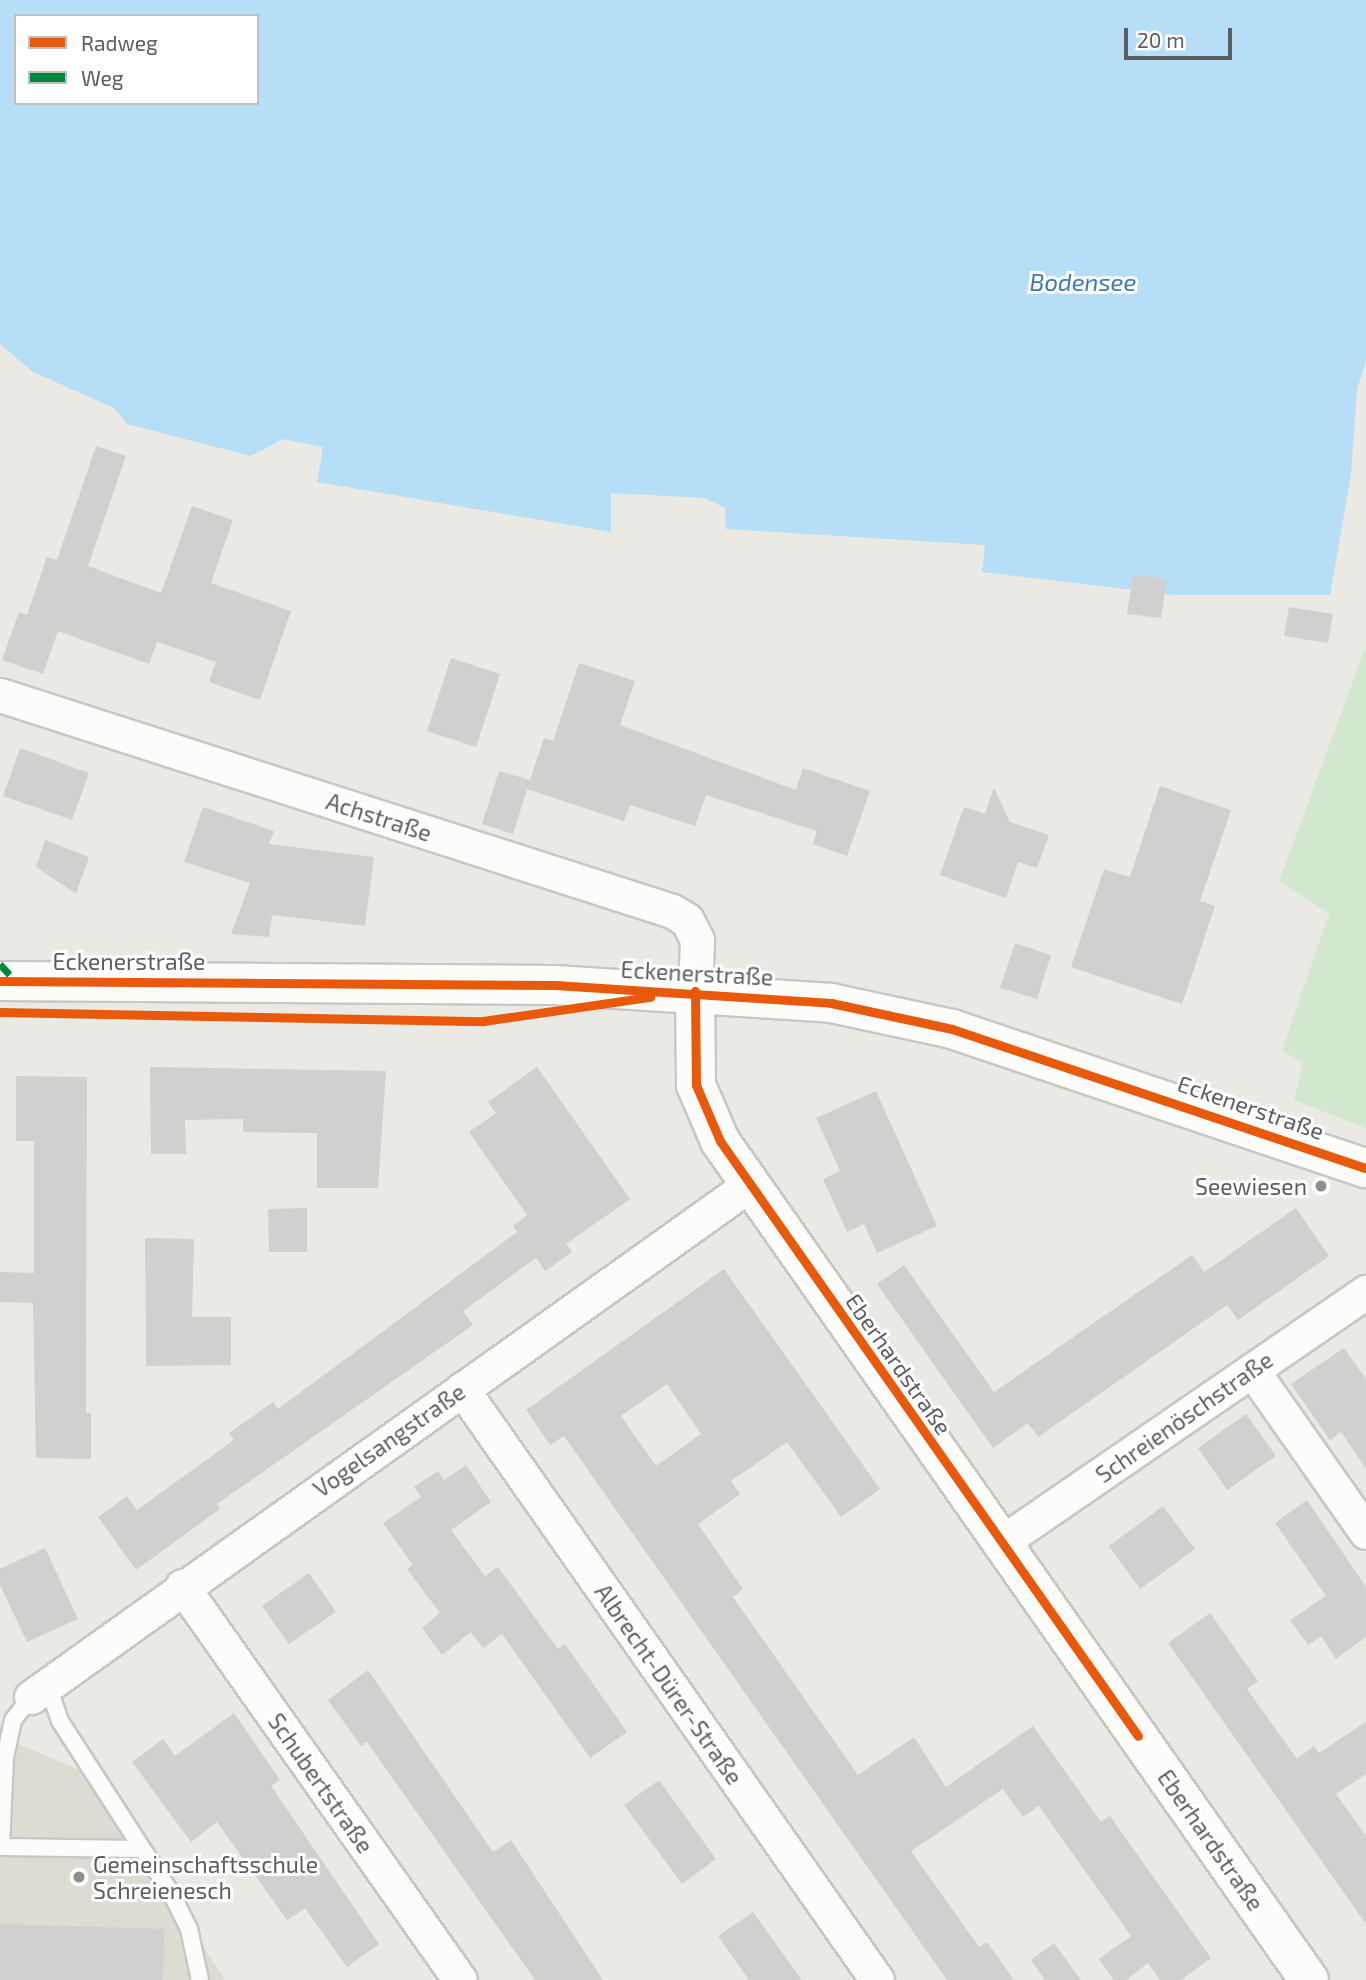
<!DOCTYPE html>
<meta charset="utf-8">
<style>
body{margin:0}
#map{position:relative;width:1366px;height:1980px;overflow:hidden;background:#eae9e4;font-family:"Exo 2",sans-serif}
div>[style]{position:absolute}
.education>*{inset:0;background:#dedbd3}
.green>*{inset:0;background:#d2e7cf}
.water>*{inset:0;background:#b6def7}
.building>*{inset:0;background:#d2d0ce}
.roads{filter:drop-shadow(2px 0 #c7c7c6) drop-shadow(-2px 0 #c7c7c6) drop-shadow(0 2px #c7c7c6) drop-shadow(0 -2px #c7c7c6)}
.lane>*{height:16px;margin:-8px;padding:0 8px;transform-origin:8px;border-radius:8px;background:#fcfcfb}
.street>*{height:33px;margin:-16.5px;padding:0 16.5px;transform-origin:16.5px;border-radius:16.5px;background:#fcfcfb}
.secondary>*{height:38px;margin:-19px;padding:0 19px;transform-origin:19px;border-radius:19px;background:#fcfcfb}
.quiet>*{height:7px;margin-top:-3.5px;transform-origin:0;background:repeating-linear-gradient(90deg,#00873e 0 14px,transparent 0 21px)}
.cycleway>*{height:9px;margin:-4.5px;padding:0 4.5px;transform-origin:4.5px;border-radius:4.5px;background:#e8590c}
.dots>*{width:19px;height:19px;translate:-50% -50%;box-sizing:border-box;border:4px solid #fff;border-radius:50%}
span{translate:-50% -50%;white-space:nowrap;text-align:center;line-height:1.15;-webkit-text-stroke:6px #fff;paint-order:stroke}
.street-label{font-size:23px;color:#5a5e62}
.poi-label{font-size:23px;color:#5a5e62}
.right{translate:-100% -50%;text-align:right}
.left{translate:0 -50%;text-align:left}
.water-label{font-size:24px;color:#3b79b2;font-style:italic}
.legend{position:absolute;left:14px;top:14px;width:245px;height:91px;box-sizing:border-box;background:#fff;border:2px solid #bdbfc0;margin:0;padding:9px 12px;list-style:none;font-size:21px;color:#5a5e62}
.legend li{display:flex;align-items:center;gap:14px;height:35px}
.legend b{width:35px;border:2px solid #bdbfc0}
.scale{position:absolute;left:1124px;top:28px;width:108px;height:32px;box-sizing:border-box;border:4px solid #5a5e62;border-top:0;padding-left:9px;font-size:21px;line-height:24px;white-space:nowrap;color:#5a5e62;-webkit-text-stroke:5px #fff;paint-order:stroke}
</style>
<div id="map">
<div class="education">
<i style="clip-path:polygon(0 1736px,91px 1775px,225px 1980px,0 1980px)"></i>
</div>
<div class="green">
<i style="clip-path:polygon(1366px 646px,1366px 1128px,1294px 1100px,1303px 1063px,1282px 1050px,1329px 914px,1279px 881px)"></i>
</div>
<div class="water">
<i style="clip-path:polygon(evenodd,0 0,1366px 0,1366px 360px,1357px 389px,1351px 474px,1330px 595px,1175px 595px,982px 572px,985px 545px,726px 529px,725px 508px,705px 498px,611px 493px,611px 532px,317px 482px,323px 447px,283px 439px,251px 456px,127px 424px,114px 408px,33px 372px,0 344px,0 0,16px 16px,257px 16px,257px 103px,16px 103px,16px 16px)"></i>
</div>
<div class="building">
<i style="clip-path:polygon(96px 446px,126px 456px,88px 566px,161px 593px,192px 506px,233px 520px,211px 583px,291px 611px,260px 700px,209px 682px,216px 662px,157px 642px,149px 664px,58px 631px,43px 674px,2px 660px,19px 612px,27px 615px,47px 557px,57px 560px)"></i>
<i style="clip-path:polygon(1133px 574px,1167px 579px,1161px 618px,1127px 614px)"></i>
<i style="clip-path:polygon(1289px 607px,1333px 614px,1328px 643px,1284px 636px)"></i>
<i style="clip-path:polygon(451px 658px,500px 674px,476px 747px,427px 731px)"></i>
<i style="clip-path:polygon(579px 663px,635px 681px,620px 725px,796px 790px,803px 768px,870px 791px,847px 856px,813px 844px,817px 831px,706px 795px,695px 826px,630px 805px,624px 821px,527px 789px,544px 738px,553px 741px)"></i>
<i style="clip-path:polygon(20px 748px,89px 773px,72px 820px,3px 796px)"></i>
<i style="clip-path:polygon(499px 771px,530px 780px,513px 834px,482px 824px)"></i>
<i style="clip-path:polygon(1160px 786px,1231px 810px,1200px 901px,1215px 906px,1182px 1004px,1071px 967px,1104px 869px,1130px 877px)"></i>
<i style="clip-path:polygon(994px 788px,1010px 822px,1049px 835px,1037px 868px,1018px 862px,1006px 898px,940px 875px,964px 807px,985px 814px)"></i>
<i style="clip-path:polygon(203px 807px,274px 831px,269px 844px,374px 857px,365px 926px,272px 915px,269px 937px,231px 934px,250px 883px,184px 862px)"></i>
<i style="clip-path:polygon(45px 840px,89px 857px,76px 894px,36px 867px)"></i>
<i style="clip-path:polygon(1015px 943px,1051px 955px,1037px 999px,1000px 988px)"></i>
<i style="clip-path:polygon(150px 1067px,386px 1071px,378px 1188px,317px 1188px,317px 1133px,243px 1132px,243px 1119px,185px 1120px,186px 1154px,151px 1154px)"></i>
<i style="clip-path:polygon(537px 1067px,630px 1199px,566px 1244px,572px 1252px,545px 1271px,536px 1258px,463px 1311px,473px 1325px,217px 1504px,220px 1509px,136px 1570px,98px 1517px,127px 1496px,137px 1510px,234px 1440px,229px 1433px,273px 1402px,278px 1409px,517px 1232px,513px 1226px,527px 1215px,469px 1132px,496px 1113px,488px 1102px)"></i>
<i style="clip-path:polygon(16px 1076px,87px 1077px,86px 1413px,91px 1413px,91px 1459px,36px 1458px,33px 1303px,0 1302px,0 1272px,34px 1273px,34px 1141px,16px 1141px)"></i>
<i style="clip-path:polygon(876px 1091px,937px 1226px,877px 1253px,864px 1224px,847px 1232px,823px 1179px,840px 1171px,816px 1118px)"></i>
<i style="clip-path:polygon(307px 1208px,307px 1252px,269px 1252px,268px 1209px)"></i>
<i style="clip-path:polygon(1296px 1208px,1329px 1256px,1238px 1320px,1227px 1305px,1038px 1437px,1028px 1423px,993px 1448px,877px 1284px,904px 1265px,994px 1392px,1192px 1255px,1204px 1272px)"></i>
<i style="clip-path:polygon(145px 1238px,194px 1239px,192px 1317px,231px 1317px,231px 1365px,146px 1366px)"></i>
<i style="clip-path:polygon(evenodd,724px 1269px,880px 1489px,841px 1517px,787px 1442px,731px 1481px,740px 1494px,698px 1524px,743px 1589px,733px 1597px,858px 1775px,914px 1737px,946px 1787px,1033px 1726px,1101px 1822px,1110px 1816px,1211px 1958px,1181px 1980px,1160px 1980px,1148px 1963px,1126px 1980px,1114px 1980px,1099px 1959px,1131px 1936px,1039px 1806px,1023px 1817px,1003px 1789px,911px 1851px,979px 1947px,987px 1942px,1014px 1980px,947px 1980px,564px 1436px,550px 1445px,526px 1410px,724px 1269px,667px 1384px,701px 1434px,656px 1466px,621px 1416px,667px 1384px)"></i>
<i style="clip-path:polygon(1344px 1348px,1366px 1379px,1366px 1469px,1341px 1432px,1330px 1440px,1291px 1384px)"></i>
<i style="clip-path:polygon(1246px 1414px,1276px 1456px,1227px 1490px,1198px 1448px)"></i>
<i style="clip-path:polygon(466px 1465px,491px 1502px,451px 1530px,485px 1576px,498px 1567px,558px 1649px,565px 1644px,627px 1732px,590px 1758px,502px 1634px,483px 1648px,471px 1632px,442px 1655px,422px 1628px,440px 1613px,407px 1569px,413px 1565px,383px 1523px,421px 1497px,414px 1487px,438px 1471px,444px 1480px)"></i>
<i style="clip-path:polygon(1307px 1500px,1366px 1587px,1366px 1637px,1336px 1659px,1321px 1636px,1308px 1645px,1290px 1620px,1326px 1596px,1275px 1523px)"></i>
<i style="clip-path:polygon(1163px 1506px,1195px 1549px,1140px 1589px,1109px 1546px)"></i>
<i style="clip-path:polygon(45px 1548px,78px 1619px,27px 1642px,0 1585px,0 1569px)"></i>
<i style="clip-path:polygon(309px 1573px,336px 1612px,289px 1644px,262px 1606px)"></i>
<i style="clip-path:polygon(1210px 1613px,1258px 1681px,1247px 1689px,1297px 1759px,1314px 1746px,1319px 1753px,1366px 1722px,1366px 1774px,1336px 1794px,1366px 1836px,1366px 1924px,1168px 1643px)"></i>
<i style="clip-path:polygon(368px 1670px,493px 1852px,511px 1840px,603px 1980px,535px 1980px,367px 1742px,361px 1746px,328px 1700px)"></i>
<i style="clip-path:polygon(234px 1713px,280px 1780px,271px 1786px,379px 1944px,347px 1967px,305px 1908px,287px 1920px,217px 1822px,191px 1842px,132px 1762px,163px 1739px,175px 1756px)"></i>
<i style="clip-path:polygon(659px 1780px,716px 1859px,682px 1884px,624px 1805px)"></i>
<i style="clip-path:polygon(753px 1912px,781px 1951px,802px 1980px,749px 1980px,718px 1936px)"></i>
<i style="clip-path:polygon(0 1924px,164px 1929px,163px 1980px,0 1980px)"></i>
<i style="clip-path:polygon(1054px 1943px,1081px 1980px,1045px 1980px,1031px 1960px)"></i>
</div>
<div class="roads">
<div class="lane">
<i style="left:47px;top:1683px;width:40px;rotate:71.1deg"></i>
<i style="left:60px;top:1721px;width:205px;rotate:57.2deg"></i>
<i style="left:171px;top:1893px;width:40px;rotate:63.4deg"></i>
<i style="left:189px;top:1929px;width:52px;rotate:77.8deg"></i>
<i style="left:31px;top:1697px;width:29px;rotate:128deg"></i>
<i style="left:13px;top:1720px;width:39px;rotate:102deg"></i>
<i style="left:5px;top:1758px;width:89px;rotate:92.6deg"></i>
<i style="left:1px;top:1847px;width:139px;rotate:0.8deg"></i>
</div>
<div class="street">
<i style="left:0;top:695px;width:706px;rotate:17.82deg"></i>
<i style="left:672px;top:911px;width:17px;rotate:31deg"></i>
<i style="left:687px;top:920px;width:22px;rotate:63deg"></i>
<i style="left:697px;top:940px;width:51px;rotate:92.2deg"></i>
<i style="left:1252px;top:1370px;width:198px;rotate:54.9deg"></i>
<i style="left:462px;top:1389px;width:722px;rotate:54.92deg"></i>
<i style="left:1002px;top:1542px;width:442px;rotate:-34.5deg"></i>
<i style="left:182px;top:1586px;width:482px;rotate:54.8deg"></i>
<i style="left:31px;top:1697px;width:882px;rotate:-35.49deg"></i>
</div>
<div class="secondary">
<i style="left:0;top:981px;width:555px;rotate:0.41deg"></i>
<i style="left:555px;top:985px;width:277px;rotate:3.7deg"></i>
<i style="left:831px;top:1003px;width:124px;rotate:12.1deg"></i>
<i style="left:952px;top:1029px;width:437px;rotate:18.6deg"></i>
<i style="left:695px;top:991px;width:94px;rotate:89.4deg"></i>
<i style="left:696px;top:1085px;width:61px;rotate:66.8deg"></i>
<i style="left:720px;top:1141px;width:1025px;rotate:54.93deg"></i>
</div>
</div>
<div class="quiet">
<i style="left:0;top:964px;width:23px;rotate:47deg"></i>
</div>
<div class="cycleway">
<i style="left:0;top:981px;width:555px;rotate:0.41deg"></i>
<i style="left:555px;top:985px;width:277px;rotate:3.7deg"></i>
<i style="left:831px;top:1003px;width:124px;rotate:12.1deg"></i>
<i style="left:952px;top:1029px;width:437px;rotate:18.6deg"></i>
<i style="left:695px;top:991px;width:94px;rotate:89.4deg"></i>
<i style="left:696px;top:1085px;width:61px;rotate:66.8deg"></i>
<i style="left:720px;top:1141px;width:727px;rotate:54.91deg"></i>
<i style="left:0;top:1012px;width:483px;rotate:1.1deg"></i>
<i style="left:483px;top:1021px;width:169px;rotate:-8.2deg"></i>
</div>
<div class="dots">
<i style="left:1321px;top:1186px;background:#8c8f90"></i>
<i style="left:79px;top:1877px;background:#8c8f90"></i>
</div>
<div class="street-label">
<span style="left:379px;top:817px;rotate:18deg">Achstraße</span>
<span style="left:129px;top:961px">Eckenerstraße</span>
<span style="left:697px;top:973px;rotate:3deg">Eckenerstraße</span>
<span style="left:1251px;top:1107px;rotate:19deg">Eckenerstraße</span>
<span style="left:899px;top:1364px;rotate:55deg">Eberhardstraße</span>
<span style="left:1184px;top:1417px;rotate:-35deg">Schreienöschstraße</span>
<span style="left:389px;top:1440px;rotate:-35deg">Vogelsangstraße</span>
<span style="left:669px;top:1684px;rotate:55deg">Albrecht-Dürer-Straße</span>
<span style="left:321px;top:1783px;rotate:55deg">Schubertstraße</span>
<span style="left:1211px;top:1840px;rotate:55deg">Eberhardstraße</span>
</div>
<div class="poi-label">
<span class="right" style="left:1307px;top:1186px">Seewiesen</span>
<span class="left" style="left:93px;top:1877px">Gemeinschaftsschule<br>Schreienesch</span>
</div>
<div class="water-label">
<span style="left:1083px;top:282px">Bodensee</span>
</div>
<ul class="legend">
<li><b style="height:9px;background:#e8590c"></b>Radweg</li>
<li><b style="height:9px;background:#00873e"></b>Weg</li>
</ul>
<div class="scale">20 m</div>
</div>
